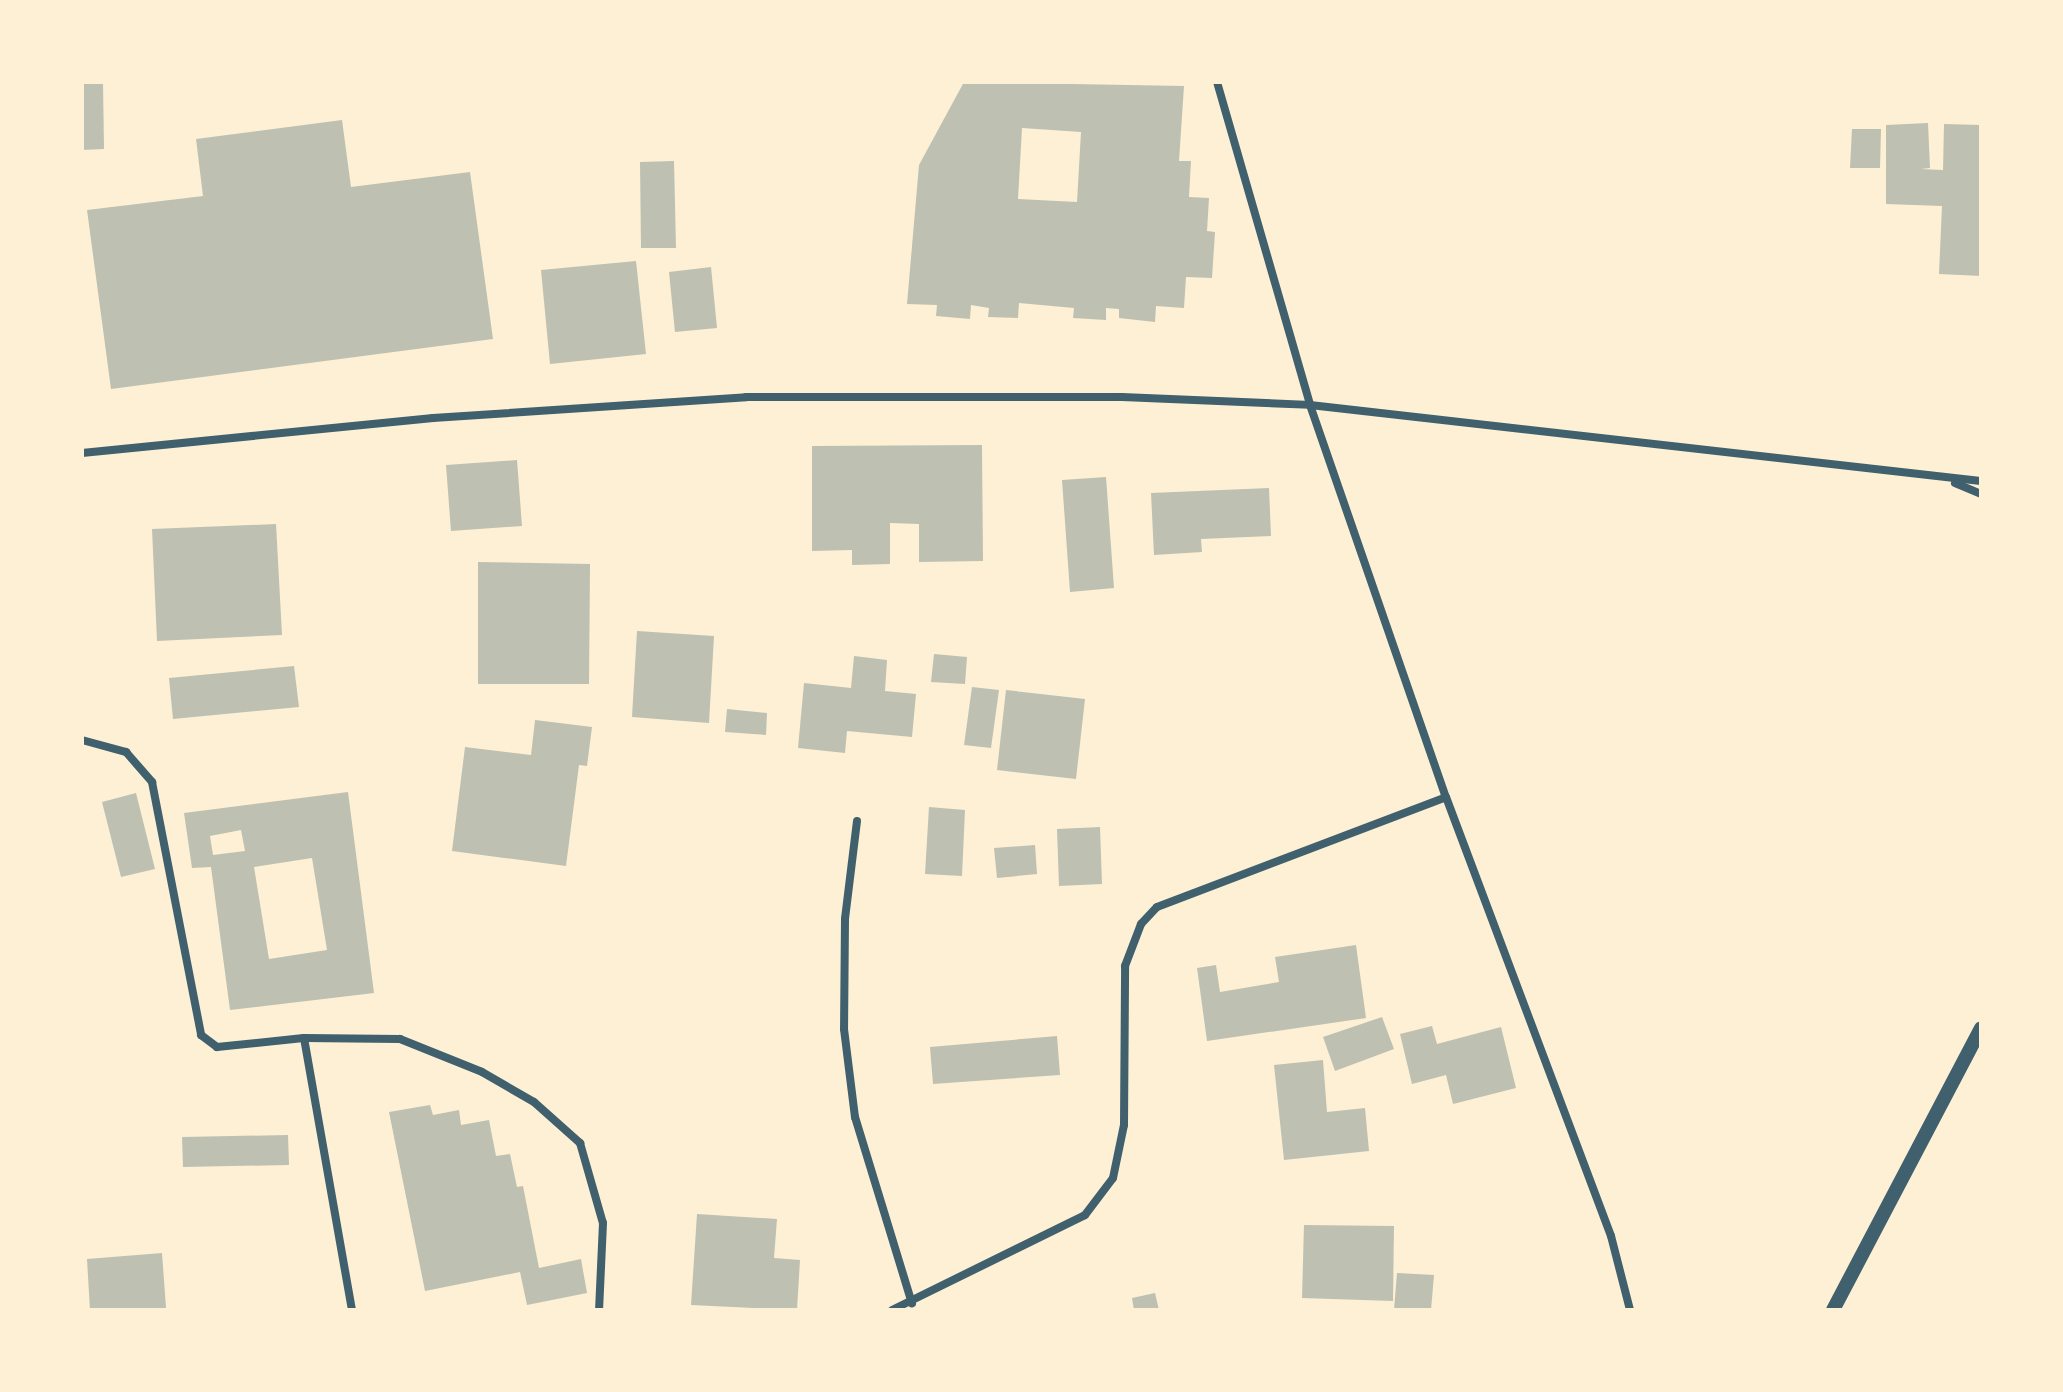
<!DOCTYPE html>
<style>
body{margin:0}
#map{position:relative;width:2063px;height:1392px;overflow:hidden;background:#fdf0d5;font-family:Roboto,sans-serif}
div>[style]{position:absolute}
.building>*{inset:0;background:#bec0b2}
.minor>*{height:8px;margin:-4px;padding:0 4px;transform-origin:4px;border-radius:4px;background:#3f606c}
.tertiary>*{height:14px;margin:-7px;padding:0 7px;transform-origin:7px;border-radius:7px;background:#3f606c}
span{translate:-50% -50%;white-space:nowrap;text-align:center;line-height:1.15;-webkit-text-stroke:8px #fdf0d5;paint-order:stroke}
.frame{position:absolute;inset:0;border:84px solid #fdf0d5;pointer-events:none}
</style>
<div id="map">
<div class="building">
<i style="clip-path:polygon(82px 82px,103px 82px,104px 149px,82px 150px)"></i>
<i style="clip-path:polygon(evenodd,964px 82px,1184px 86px,1179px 161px,1191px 161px,1189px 197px,1209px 198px,1207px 231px,1215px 232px,1212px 278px,1186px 277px,1184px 308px,1156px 306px,1155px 322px,1119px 318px,1119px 309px,1106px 308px,1106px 320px,1073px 318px,1074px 308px,1019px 303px,1018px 318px,988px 317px,989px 308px,971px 305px,970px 319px,936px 316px,937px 305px,907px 304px,919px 165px,964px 82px,1022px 128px,1081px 132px,1077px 202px,1018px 199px,1022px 128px)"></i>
<i style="clip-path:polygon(342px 120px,351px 187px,470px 172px,493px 339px,111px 389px,87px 210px,203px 196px,196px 139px)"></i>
<i style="clip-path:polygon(1928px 123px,1930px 168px,1921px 169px,1943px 170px,1944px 124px,1981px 125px,1981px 276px,1939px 274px,1942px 206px,1886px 204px,1886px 125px)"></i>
<i style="clip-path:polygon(1852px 129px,1881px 129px,1880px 168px,1850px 168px)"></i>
<i style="clip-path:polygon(674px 161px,676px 248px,641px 248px,640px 162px)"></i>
<i style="clip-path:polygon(636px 261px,646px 354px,550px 364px,541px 270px)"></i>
<i style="clip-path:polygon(711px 267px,717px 328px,675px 332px,669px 272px)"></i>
<i style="clip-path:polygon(982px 445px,983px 561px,919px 562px,919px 524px,890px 523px,890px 564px,852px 565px,852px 550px,812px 551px,812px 446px)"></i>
<i style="clip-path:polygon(517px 460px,522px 526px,451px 531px,446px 465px)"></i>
<i style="clip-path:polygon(1106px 477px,1114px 588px,1070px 592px,1062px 480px)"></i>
<i style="clip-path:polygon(1269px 488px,1271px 536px,1201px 539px,1202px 552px,1154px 555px,1151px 493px)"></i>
<i style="clip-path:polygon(276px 524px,282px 635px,157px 641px,152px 529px)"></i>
<i style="clip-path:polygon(478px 562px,590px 564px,589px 684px,478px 684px)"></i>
<i style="clip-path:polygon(637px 631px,714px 636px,709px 723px,632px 717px)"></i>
<i style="clip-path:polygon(934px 654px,967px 657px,965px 684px,931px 682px)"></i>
<i style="clip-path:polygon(854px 656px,887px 660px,885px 691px,916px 694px,912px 737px,847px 731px,845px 753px,798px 748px,804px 683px,851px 688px)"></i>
<i style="clip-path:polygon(294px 666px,299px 707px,173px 719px,169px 678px)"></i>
<i style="clip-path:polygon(972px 687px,999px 690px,991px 748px,964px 745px)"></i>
<i style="clip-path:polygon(1006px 690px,1085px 699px,1076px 779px,997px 770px)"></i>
<i style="clip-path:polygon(727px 709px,767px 713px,766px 735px,725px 732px)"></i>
<i style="clip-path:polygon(535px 720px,592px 727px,587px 766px,579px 765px,566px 866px,452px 851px,465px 747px,531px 755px)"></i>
<i style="clip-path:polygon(evenodd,348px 792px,374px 993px,230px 1010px,211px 867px,192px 868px,184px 813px,348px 792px,241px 830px,245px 851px,213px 855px,210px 836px,241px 830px,348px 792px,312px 858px,327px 950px,269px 959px,254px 867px,312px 858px)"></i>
<i style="clip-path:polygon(136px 793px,155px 869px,121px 877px,102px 802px)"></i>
<i style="clip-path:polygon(929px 807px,965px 810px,962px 876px,925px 874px)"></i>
<i style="clip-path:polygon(1100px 827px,1102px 884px,1059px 886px,1057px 829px)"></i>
<i style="clip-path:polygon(1035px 845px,1037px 874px,997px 878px,994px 848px)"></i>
<i style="clip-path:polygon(1356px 945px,1366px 1018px,1207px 1041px,1197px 968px,1216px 965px,1220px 992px,1279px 982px,1275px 957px)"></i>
<i style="clip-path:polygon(1382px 1017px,1394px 1049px,1335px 1071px,1323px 1037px)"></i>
<i style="clip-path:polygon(1432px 1026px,1437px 1044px,1501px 1027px,1516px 1088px,1453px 1104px,1446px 1075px,1412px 1084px,1400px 1034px)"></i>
<i style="clip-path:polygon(1057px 1036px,1060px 1075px,933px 1084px,930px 1047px)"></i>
<i style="clip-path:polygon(1323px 1060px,1327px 1112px,1365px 1108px,1369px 1151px,1284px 1160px,1274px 1065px)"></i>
<i style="clip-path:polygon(430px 1105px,433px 1115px,459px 1110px,461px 1125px,489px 1120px,496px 1156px,510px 1154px,517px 1187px,523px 1186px,539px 1268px,581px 1259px,587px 1293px,527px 1305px,520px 1272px,425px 1291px,389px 1112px)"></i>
<i style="clip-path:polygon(288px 1135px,289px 1165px,183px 1167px,182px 1137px)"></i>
<i style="clip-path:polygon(697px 1214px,777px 1219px,774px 1258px,800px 1260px,797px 1310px,691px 1305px)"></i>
<i style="clip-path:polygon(1304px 1225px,1394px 1226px,1393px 1301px,1302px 1298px)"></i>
<i style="clip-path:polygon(162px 1253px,166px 1308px,90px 1310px,87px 1259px)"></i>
<i style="clip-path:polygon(1397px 1273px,1434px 1275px,1431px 1310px,1394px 1310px)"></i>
<i style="clip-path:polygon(1155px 1293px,1159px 1310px,1134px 1310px,1132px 1298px)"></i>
</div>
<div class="minor">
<i style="left:1217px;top:82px;width:336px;rotate:73.9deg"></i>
<i style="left:1310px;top:405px;width:415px;rotate:70.9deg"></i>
<i style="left:1446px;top:797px;width:469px;rotate:69.4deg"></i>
<i style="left:1611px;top:1236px;width:76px;rotate:75.6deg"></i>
<i style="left:82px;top:453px;width:353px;rotate:-5.7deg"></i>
<i style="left:433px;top:418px;width:314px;rotate:-3.8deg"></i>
<i style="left:746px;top:397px;width:376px"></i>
<i style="left:1122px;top:397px;width:188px;rotate:2.4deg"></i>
<i style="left:1310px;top:405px;width:675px;rotate:6.46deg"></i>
<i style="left:1955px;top:483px;width:28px;rotate:23deg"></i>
<i style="left:82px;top:740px;width:46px;rotate:15.3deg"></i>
<i style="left:126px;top:752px;width:40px;rotate:49deg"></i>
<i style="left:152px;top:782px;width:258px;rotate:79deg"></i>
<i style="left:201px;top:1035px;width:20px;rotate:37deg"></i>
<i style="left:217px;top:1047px;width:87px;rotate:-5.9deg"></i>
<i style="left:304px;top:1038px;width:96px;rotate:0.6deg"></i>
<i style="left:400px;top:1039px;width:88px;rotate:21.9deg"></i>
<i style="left:482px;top:1072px;width:60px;rotate:30deg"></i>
<i style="left:534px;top:1102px;width:62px;rotate:41.7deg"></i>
<i style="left:580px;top:1143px;width:83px;rotate:74deg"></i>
<i style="left:603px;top:1223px;width:87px;rotate:92.6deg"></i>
<i style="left:857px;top:821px;width:99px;rotate:97deg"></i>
<i style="left:845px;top:919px;width:110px;rotate:90.5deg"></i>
<i style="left:844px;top:1029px;width:89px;rotate:82.9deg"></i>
<i style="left:855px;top:1117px;width:195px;rotate:73deg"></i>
<i style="left:304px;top:1038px;width:276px;rotate:80deg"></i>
<i style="left:892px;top:1310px;width:215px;rotate:-26.2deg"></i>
<i style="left:1085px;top:1215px;width:46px;rotate:-52.9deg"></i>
<i style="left:1113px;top:1178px;width:54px;rotate:-78.3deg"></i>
<i style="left:1124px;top:1125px;width:159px;rotate:-89.6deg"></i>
<i style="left:1125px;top:966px;width:45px;rotate:-69.1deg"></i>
<i style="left:1141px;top:924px;width:23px;rotate:-47deg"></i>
<i style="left:1157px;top:907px;width:309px;rotate:-20.8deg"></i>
</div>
<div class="tertiary">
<i style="left:1833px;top:1310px;width:318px;rotate:-62.3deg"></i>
</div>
<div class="frame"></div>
</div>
